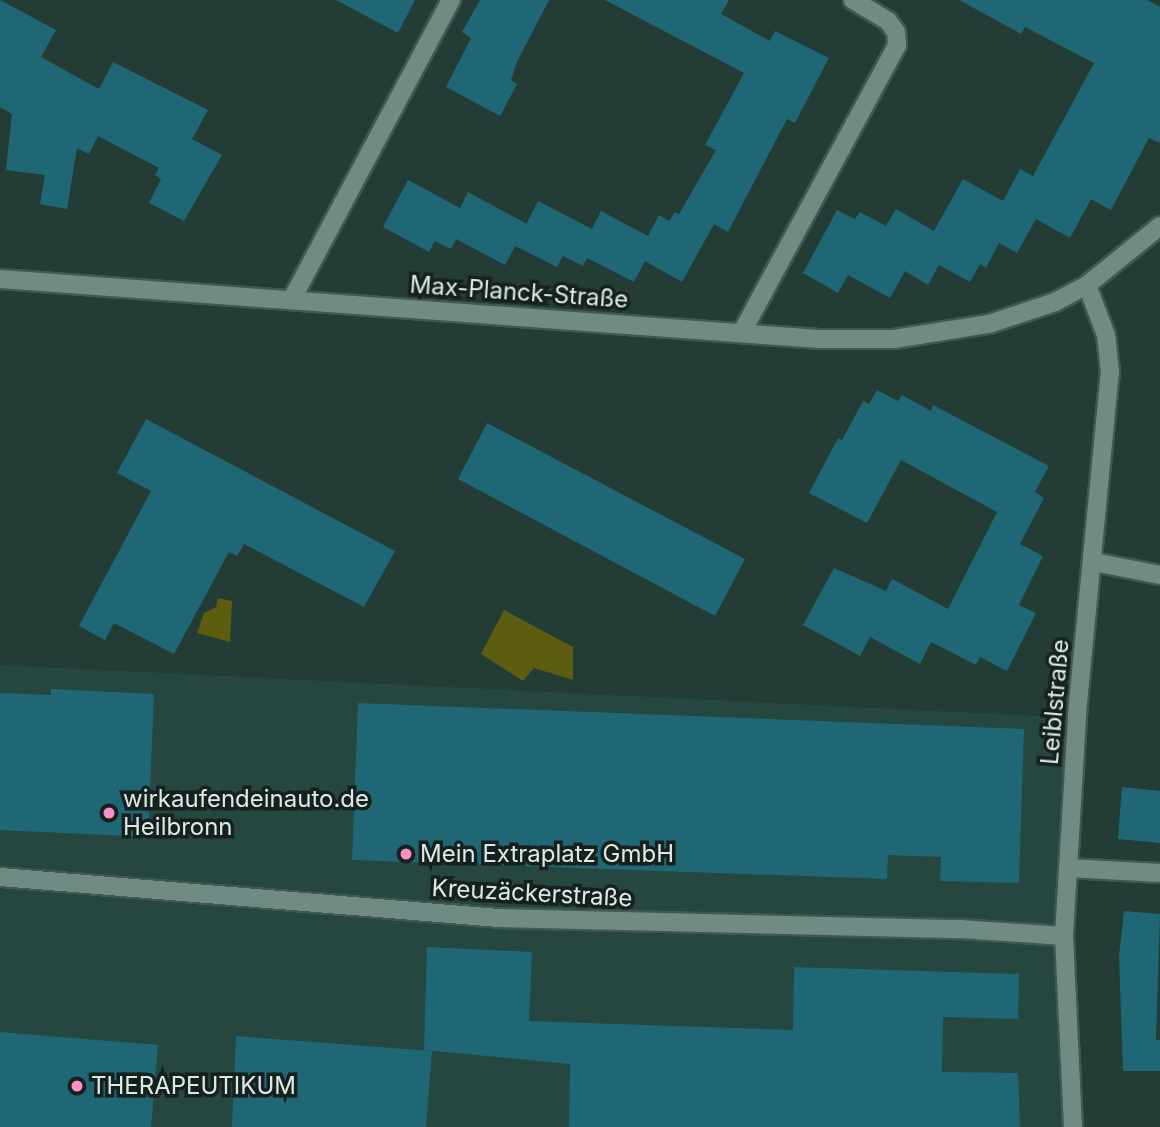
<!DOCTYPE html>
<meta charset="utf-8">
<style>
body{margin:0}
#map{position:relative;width:1160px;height:1127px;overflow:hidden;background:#233c36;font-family:Inter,sans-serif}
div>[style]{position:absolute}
.built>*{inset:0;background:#254740}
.green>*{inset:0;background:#5d5d0f}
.building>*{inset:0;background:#1f6775}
.roads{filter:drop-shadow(2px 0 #415752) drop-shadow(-2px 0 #415752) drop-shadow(0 2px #415752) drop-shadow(0 -2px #415752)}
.minor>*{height:18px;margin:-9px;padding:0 9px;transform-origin:9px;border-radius:9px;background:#708b84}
.dots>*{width:19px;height:19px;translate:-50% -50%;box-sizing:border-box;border:4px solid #16201e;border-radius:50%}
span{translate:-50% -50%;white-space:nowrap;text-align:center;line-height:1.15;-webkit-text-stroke:7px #16201e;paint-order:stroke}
.street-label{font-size:24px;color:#dceae6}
.poi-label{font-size:24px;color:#dceae6}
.left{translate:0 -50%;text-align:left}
</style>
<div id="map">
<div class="built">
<i style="clip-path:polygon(0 665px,1080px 718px,1069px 923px,1085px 1127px,0 1127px)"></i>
</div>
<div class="green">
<i style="clip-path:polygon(218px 598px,232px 601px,230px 642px,197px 633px,204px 613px,216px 607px)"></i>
<i style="clip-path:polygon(504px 610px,573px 647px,573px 680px,534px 668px,523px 681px,481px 654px)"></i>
</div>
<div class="building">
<i style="clip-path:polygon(0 0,56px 30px,41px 57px,99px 89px,113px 62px,208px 110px,192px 139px,222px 155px,184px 221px,149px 203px,161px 179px,155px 175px,159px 168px,98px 136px,89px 154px,77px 148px,67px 209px,40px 204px,45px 175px,6px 170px,12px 114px,0 107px)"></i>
<i style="clip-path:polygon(336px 0,415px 0,398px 33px)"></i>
<i style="clip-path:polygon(480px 0,549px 0,517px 62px,511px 80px,517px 84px,500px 116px,446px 87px,471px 38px,462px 32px)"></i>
<i style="clip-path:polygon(605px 0,729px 0,721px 14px,770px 41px,775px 31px,829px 58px,795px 123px,787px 119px,728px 232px,714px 224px,682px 282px,645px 261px,634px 282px,587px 258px,583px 266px,563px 256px,557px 267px,515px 246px,538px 201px,592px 229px,601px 211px,648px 236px,659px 215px,669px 221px,675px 212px,679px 214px,716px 150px,705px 145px,744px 73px)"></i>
<i style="clip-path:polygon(959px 0,1147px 0,1160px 7px,1160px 143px,1149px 138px,1111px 210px,1091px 199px,1070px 238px,1036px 219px,1017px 253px,999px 243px,986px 268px,980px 264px,970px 282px,939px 265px,928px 285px,905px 271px,890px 298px,848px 275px,838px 293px,803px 273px,837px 210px,855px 219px,860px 212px,886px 226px,896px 209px,934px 231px,963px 179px,1003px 201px,1020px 169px,1033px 176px,1094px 63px,1025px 27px,1021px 34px)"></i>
<i style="clip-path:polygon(408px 180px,460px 208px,468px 192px,527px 224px,505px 265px,456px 239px,451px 249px,435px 241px,429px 252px,383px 227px)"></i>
<i style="clip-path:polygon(877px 390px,898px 401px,902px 395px,931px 411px,933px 405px,1049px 466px,1035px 492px,1044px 498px,1020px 544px,1043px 556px,1019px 605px,1036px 613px,1007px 671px,980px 657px,976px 665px,931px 642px,920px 664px,870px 637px,860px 656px,803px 625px,834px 568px,886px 591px,892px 579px,948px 609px,997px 512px,901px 460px,867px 523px,809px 493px,838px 438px,842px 440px,863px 401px,869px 404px)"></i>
<i style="clip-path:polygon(146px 419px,395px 551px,364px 607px,244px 544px,237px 556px,229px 552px,174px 654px,114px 623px,105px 640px,79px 626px,151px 491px,117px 473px)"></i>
<i style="clip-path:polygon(487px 423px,745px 559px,715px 616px,458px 479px)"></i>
<i style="clip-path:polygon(51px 689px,154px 694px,148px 837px,0 830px,0 693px,51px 695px)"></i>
<i style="clip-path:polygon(358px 703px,1024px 729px,1019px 883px,940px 881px,941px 857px,888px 855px,887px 879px,352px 860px)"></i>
<i style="clip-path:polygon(1122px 787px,1160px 791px,1160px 843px,1118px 839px)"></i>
<i style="clip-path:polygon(1124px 911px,1160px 914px,1156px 1040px,1160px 1040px,1160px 1071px,1123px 1071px,1119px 956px)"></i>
<i style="clip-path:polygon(427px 947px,532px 952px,529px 1021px,793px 1030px,794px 967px,1019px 974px,1018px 1019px,943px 1017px,942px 1072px,1018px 1073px,1020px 1127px,569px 1127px,570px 1064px,424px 1050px)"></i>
<i style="clip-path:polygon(0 1032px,158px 1045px,151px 1127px,0 1127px)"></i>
<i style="clip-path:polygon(236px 1036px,432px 1051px,426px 1127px,232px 1127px)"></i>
</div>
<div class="roads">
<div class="minor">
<i style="left:0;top:279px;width:821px;rotate:4.19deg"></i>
<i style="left:819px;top:339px;width:75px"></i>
<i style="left:894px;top:339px;width:96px;rotate:-9deg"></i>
<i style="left:989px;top:324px;width:70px;rotate:-18.4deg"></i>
<i style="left:1055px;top:302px;width:36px;rotate:-28deg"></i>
<i style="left:1087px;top:285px;width:94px;rotate:-38.9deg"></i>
<i style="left:292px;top:299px;width:339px;rotate:-62deg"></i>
<i style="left:742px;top:332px;width:326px;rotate:-61.6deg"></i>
<i style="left:897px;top:45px;width:13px;rotate:-94deg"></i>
<i style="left:896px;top:32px;width:14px;rotate:-126deg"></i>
<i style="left:888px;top:21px;width:41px;rotate:-149deg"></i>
<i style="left:1094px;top:562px;width:67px;rotate:11.1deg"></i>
<i style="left:1068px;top:868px;width:92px;rotate:3.1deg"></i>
<i style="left:0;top:877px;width:500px;rotate:4.7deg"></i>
<i style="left:498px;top:918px;width:462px;rotate:1.4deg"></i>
<i style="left:960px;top:929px;width:104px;rotate:3.9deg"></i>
<i style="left:1073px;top:1127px;width:191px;rotate:-92.7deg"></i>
<i style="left:1064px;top:936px;width:233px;rotate:-86.6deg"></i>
<i style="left:1078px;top:703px;width:333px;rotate:-84.5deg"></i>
<i style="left:1110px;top:372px;width:37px;rotate:-96deg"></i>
<i style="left:1106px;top:335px;width:53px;rotate:-110.8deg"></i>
</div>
</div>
<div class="dots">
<i style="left:109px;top:813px;background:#fc8fc2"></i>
<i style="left:406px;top:854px;background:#fc8fc2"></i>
<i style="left:77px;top:1086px;background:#fc8fc2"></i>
</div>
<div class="street-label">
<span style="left:519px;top:292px;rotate:4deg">Max-Planck-Straße</span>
<span style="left:1055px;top:702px;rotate:-85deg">Leiblstraße</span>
<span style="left:532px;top:893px;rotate:3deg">Kreuzäckerstraße</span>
</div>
<div class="poi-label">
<span class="left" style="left:123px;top:813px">wirkaufendeinauto.de<br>Heilbronn</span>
<span class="left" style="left:420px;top:854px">Mein Extraplatz GmbH</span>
<span class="left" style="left:91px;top:1086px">THERAPEUTIKUM</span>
</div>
</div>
